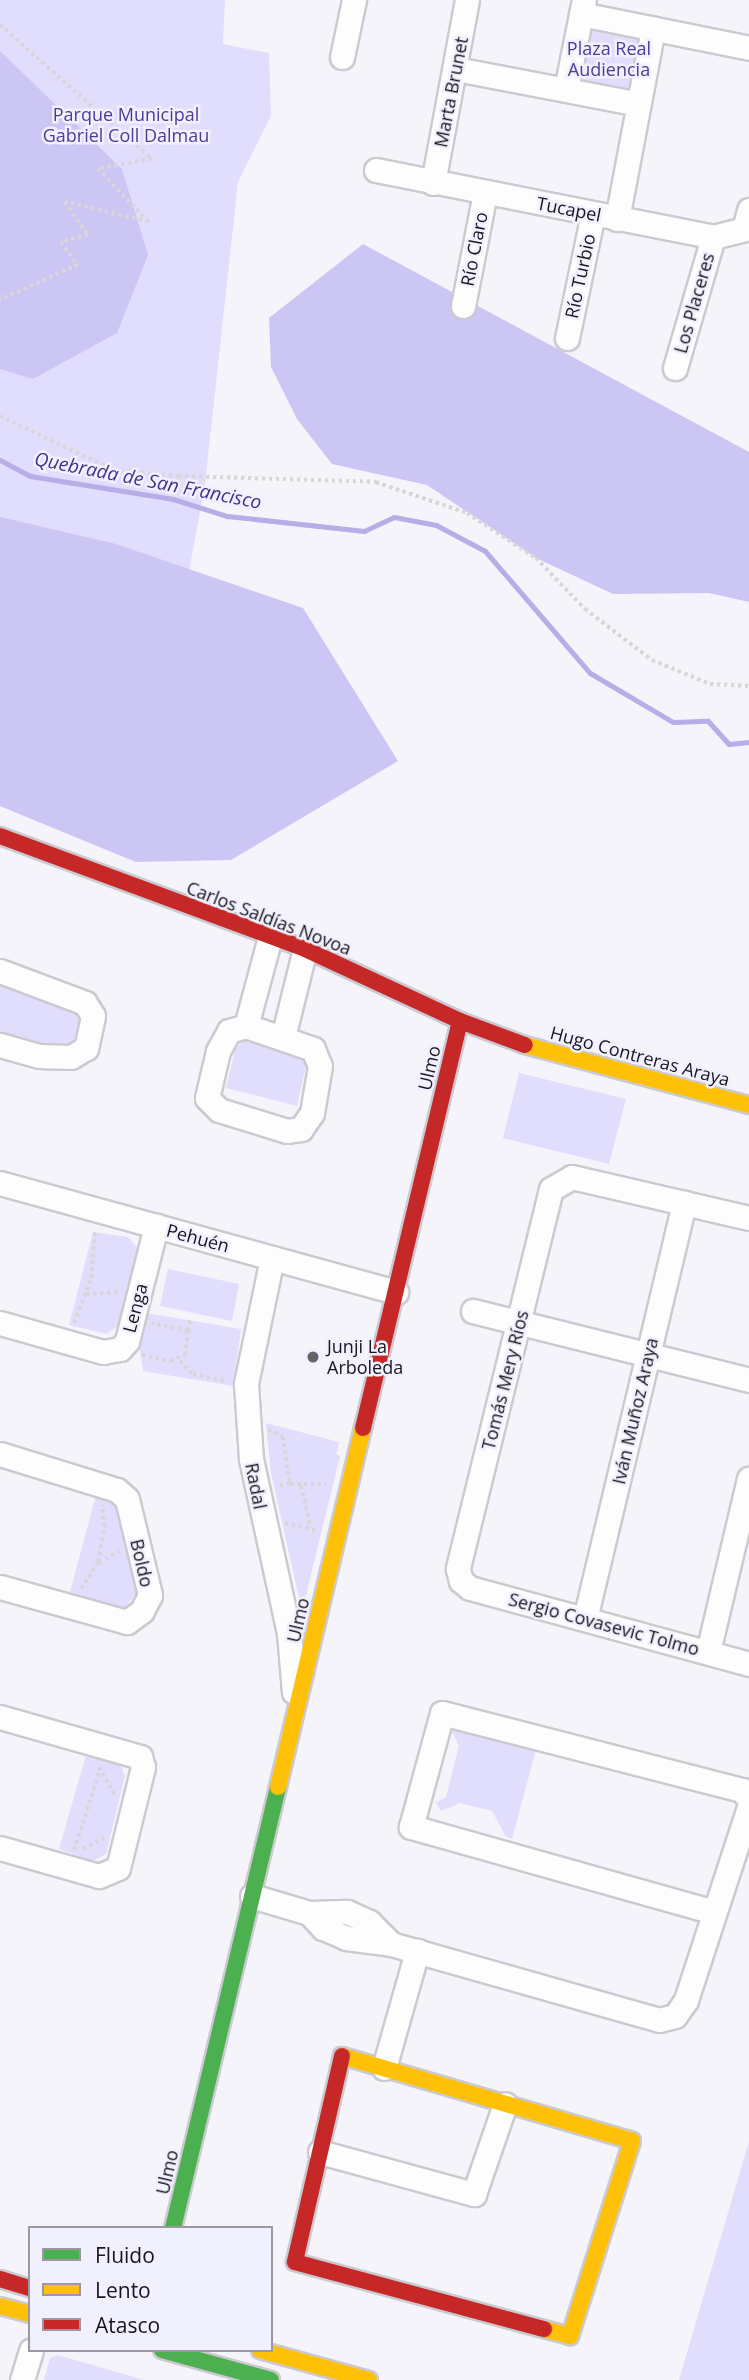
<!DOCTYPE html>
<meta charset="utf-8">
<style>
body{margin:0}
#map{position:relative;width:749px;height:2380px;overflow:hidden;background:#f4f4fa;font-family:"Open Sans",sans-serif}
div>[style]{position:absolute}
.green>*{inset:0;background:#e1ddfc}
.forest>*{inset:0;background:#ccc6f5}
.stream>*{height:5px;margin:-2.5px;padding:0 2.5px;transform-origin:2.5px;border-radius:2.5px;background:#b6aee7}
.path>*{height:3.5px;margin-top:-1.75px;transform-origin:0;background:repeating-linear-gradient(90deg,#d7d7da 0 3.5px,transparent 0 7px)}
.roads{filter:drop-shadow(2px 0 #cbcad0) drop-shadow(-2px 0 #cbcad0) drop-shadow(0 2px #cbcad0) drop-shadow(0 -2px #cbcad0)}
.street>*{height:23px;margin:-11.5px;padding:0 11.5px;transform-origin:11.5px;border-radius:11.5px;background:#fdfdfe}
.fast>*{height:16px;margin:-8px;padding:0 8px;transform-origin:8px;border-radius:8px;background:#4caf50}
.slow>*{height:16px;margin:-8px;padding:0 8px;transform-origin:8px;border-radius:8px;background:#ffc107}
.jam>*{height:16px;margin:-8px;padding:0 8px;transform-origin:8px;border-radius:8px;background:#c62828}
.dots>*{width:19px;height:19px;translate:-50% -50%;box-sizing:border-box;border:4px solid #f1f0fe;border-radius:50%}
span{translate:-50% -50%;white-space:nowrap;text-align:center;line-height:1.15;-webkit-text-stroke:5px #f1f0fe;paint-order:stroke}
.park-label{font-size:18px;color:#503a96}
.street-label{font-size:18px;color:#17161b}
.poi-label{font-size:18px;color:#17161b}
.left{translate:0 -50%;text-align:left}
.water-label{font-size:19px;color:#472f8a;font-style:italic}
.legend{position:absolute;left:28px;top:2226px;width:245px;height:126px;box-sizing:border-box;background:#f1f0fe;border:2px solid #9a99a3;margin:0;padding:9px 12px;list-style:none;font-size:21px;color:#17161b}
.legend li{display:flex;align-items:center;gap:14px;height:35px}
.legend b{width:35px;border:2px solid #9a99a3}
</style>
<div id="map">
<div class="green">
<i style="clip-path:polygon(0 0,225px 0,223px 44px,269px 53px,271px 116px,238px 182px,205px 484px,136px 862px,0 806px)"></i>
<i style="clip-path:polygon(589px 23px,642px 34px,629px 95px,577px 84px)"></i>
<i style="clip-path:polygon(0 982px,84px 1014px,81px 1044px,63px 1050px,0 1032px)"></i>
<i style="clip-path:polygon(247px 1036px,304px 1058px,307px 1062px,297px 1106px,226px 1088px,235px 1050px)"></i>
<i style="clip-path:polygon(519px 1073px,626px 1099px,609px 1164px,503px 1138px)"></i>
<i style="clip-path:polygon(93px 1232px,128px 1237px,137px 1247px,121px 1324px,106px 1334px,69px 1325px)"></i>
<i style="clip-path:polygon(168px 1269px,239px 1284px,232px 1321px,160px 1306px)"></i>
<i style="clip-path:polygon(146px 1313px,241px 1329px,233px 1386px,143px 1371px,139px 1343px)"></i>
<i style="clip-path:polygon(266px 1423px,339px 1442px,336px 1454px,340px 1456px,302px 1611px,271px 1473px)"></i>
<i style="clip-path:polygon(96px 1495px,113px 1499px,117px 1505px,137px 1593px,123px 1609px,70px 1592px)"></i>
<i style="clip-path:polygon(463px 1726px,537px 1746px,512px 1839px,506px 1837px,492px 1811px,460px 1803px,441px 1811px,436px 1803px,446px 1797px,459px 1746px,452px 1731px)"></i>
<i style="clip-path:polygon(86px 1755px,120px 1764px,125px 1776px,106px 1854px,93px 1861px,59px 1849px)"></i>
<i style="clip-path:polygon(749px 2141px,749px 2380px,679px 2380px)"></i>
<i style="clip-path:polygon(58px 2355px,144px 2380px,44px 2380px,50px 2358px)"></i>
</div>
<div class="forest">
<i style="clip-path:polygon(0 51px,122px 169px,148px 255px,117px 333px,33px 379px,0 369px)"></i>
<i style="clip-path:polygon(363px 244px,749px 452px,749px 602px,709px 593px,613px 594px,536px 558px,427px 485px,332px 464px,297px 419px,271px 367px,269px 318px)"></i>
<i style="clip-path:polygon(0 517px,116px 544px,303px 608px,398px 761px,231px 860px,136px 862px,0 806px)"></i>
</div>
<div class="stream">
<i style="left:0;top:460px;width:34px;rotate:28deg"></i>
<i style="left:30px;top:476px;width:145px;rotate:9.1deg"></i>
<i style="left:173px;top:499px;width:57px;rotate:17.5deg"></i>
<i style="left:227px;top:516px;width:138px;rotate:6.2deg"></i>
<i style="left:364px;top:531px;width:33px;rotate:-25deg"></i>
<i style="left:394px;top:517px;width:43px;rotate:10.8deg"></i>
<i style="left:436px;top:525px;width:55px;rotate:28deg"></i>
<i style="left:485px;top:551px;width:161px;rotate:49.3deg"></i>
<i style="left:590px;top:673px;width:96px;rotate:30.6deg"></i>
<i style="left:673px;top:722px;width:35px;rotate:-2deg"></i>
<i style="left:708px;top:721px;width:31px;rotate:48deg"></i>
<i style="left:729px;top:744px;width:20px;rotate:-6deg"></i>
</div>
<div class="path">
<i style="left:0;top:25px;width:203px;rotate:41.4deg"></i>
<i style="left:152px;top:159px;width:55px;rotate:169.5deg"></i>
<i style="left:98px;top:169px;width:74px;rotate:46.1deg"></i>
<i style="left:149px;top:222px;width:86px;rotate:-166.6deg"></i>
<i style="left:65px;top:202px;width:40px;rotate:55.1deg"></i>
<i style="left:88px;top:235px;width:28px;rotate:165deg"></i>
<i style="left:61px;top:242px;width:29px;rotate:54deg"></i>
<i style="left:78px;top:265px;width:85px;rotate:155.8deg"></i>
<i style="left:0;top:416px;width:125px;rotate:25.5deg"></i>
<i style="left:113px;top:470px;width:65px;rotate:5.3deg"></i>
<i style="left:178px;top:476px;width:198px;rotate:1.7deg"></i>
<i style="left:376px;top:482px;width:96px;rotate:18.8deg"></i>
<i style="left:467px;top:513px;width:82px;rotate:33.1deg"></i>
<i style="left:536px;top:558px;width:71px;rotate:46.1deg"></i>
<i style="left:585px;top:609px;width:84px;rotate:37.3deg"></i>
<i style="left:652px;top:660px;width:63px;rotate:22.5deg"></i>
<i style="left:710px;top:684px;width:39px;rotate:3deg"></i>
<i style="left:86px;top:1294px;width:33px;rotate:-3deg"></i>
<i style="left:74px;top:1323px;width:48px;rotate:-69.3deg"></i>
<i style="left:91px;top:1278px;width:49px;rotate:-85.3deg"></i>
<i style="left:188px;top:1331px;width:13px;rotate:-77deg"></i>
<i style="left:142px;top:1355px;width:29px;rotate:12deg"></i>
<i style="left:170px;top:1361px;width:16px;rotate:-22deg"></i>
<i style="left:185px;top:1355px;width:24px;rotate:-83deg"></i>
<i style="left:188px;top:1331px;width:37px;rotate:-169deg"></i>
<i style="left:180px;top:1361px;width:18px;rotate:45deg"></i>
<i style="left:193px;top:1374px;width:35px;rotate:12deg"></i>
<i style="left:268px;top:1429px;width:17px;rotate:28deg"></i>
<i style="left:283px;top:1437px;width:48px;rotate:81.5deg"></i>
<i style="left:290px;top:1484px;width:14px;rotate:168deg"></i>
<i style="left:290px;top:1484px;width:36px"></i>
<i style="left:301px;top:1486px;width:43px;rotate:76.6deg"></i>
<i style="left:285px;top:1523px;width:31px;rotate:13deg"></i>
<i style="left:99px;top:1563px;width:23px;rotate:-31deg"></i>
<i style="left:81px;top:1589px;width:32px;rotate:-58deg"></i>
<i style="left:98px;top:1562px;width:36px;rotate:-80deg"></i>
<i style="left:104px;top:1527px;width:22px;rotate:-95deg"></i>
<i style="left:99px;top:1767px;width:34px;rotate:60deg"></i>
<i style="left:83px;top:1849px;width:24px;rotate:-28deg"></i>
<i style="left:74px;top:1850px;width:86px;rotate:-72.4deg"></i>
</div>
<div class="roads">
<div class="street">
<i style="left:581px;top:14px;width:171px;rotate:11.4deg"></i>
<i style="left:342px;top:57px;width:58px;rotate:-78.1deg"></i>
<i style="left:456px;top:69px;width:186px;rotate:10.8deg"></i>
<i style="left:566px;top:89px;width:91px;rotate:-78.6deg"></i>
<i style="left:376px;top:170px;width:344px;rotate:11.2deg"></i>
<i style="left:713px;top:237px;width:32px;rotate:-14deg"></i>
<i style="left:744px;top:229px;width:20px;rotate:-75deg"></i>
<i style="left:433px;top:183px;width:186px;rotate:-79.5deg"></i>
<i style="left:617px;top:219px;width:194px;rotate:-79.3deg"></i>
<i style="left:463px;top:306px;width:115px;rotate:-79deg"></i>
<i style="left:567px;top:338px;width:127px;rotate:-78.2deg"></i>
<i style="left:675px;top:368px;width:136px;rotate:-73.8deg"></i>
<i style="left:0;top:971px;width:91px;rotate:20.6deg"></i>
<i style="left:85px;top:1003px;width:15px;rotate:58deg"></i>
<i style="left:93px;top:1016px;width:33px;rotate:102deg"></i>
<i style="left:86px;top:1048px;width:17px;rotate:149deg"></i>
<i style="left:71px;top:1057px;width:32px;rotate:-178deg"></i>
<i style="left:39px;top:1056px;width:41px;rotate:-164.2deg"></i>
<i style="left:246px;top:1026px;width:71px;rotate:18.9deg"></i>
<i style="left:313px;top:1049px;width:18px;rotate:68deg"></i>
<i style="left:320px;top:1066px;width:48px;rotate:99.7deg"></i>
<i style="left:312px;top:1113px;width:19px;rotate:125deg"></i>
<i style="left:301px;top:1129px;width:14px;rotate:172deg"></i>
<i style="left:287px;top:1131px;width:71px;rotate:-162.8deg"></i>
<i style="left:219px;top:1110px;width:17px;rotate:-135deg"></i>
<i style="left:207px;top:1098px;width:48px;rotate:-76.8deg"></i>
<i style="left:218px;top:1051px;width:23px;rotate:-61deg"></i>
<i style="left:229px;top:1031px;width:18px;rotate:-16deg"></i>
<i style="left:246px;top:1026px;width:92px;rotate:-74.9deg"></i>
<i style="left:283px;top:1037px;width:91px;rotate:-76deg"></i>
<i style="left:0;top:1183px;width:411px;rotate:15.4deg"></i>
<i style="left:749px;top:1218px;width:182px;rotate:-167deg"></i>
<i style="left:572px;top:1177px;width:24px;rotate:150deg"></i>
<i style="left:551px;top:1189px;width:391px;rotate:103.8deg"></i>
<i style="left:458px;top:1569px;width:12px;rotate:76deg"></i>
<i style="left:461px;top:1581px;width:11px;rotate:38deg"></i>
<i style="left:470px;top:1588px;width:289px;rotate:15.2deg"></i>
<i style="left:272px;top:1258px;width:129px;rotate:101.7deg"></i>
<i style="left:246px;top:1384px;width:75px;rotate:86.2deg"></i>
<i style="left:251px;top:1459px;width:178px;rotate:77.7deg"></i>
<i style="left:289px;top:1633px;width:59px;rotate:85.2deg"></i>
<i style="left:473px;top:1311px;width:284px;rotate:14deg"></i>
<i style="left:0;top:1323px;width:107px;rotate:15.7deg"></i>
<i style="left:103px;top:1352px;width:17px;rotate:-10deg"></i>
<i style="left:120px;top:1349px;width:11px;rotate:-49deg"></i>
<i style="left:127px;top:1341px;width:119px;rotate:-75.8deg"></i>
<i style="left:0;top:1454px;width:122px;rotate:17.1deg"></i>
<i style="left:117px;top:1490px;width:13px;rotate:42deg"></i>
<i style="left:127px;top:1499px;width:99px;rotate:76.5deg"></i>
<i style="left:150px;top:1595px;width:18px;rotate:117deg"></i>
<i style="left:142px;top:1611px;width:19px;rotate:144deg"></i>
<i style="left:127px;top:1622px;width:132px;rotate:-164.6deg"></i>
<i style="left:585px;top:1619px;width:428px;rotate:-76.6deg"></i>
<i style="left:708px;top:1652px;width:178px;rotate:-76.7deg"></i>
<i style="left:0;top:1717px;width:146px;rotate:15.9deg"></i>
<i style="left:140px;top:1757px;width:10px;rotate:73deg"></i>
<i style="left:143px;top:1767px;width:104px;rotate:103.9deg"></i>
<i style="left:118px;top:1868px;width:21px;rotate:157deg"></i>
<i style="left:99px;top:1876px;width:103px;rotate:-164.2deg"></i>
<i style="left:252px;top:1896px;width:59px;rotate:16.6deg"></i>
<i style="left:309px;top:1913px;width:38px;rotate:-2deg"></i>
<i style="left:347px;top:1912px;width:24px;rotate:24deg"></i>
<i style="left:369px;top:1922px;width:31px;rotate:45deg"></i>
<i style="left:714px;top:1912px;width:315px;rotate:-164.3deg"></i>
<i style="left:411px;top:1827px;width:118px;rotate:-74.8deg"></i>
<i style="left:442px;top:1713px;width:310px;rotate:14.4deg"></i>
<i style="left:742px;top:1790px;width:11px;rotate:52deg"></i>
<i style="left:309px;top:1913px;width:21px;rotate:47deg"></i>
<i style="left:323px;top:1928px;width:25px;rotate:23deg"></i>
<i style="left:346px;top:1938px;width:45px;rotate:7.6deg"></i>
<i style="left:391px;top:1944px;width:279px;rotate:15.8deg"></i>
<i style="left:659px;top:2020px;width:16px;rotate:-14deg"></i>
<i style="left:675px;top:2016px;width:19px;rotate:-55deg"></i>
<i style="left:686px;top:2000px;width:203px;rotate:-71.9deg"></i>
<i style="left:384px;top:2068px;width:122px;rotate:-74.2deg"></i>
<i style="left:320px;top:2152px;width:160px;rotate:15.3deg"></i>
<i style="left:474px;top:2194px;width:95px;rotate:-71deg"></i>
<i style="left:22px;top:2380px;width:31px;rotate:-73deg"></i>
</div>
<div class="fast">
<i style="left:173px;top:2228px;width:453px;rotate:-76.6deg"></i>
<i style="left:162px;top:2350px;width:113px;rotate:15.4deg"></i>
</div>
<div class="slow">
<i style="left:525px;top:1045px;width:232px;rotate:15deg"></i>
<i style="left:278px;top:1787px;width:369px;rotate:-76.7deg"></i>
<i style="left:342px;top:2056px;width:302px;rotate:16.3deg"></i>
<i style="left:632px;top:2141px;width:205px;rotate:107.6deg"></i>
<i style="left:570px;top:2336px;width:27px;rotate:-165deg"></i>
<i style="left:0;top:2306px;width:31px;rotate:15deg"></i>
<i style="left:260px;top:2350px;width:113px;rotate:15.4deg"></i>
</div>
<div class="jam">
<i style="left:0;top:836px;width:325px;rotate:20.3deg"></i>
<i style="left:305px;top:949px;width:171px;rotate:24.9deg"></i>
<i style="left:460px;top:1021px;width:69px;rotate:20.3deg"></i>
<i style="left:363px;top:1428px;width:418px;rotate:-76.6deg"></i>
<i style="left:342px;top:2056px;width:211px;rotate:102.9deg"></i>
<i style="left:295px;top:2262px;width:258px;rotate:15.1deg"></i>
<i style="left:0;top:2279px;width:31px;rotate:17deg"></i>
</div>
</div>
<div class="dots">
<i style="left:313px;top:1357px;background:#646469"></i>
</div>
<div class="park-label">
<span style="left:609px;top:59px">Plaza Real<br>Audiencia</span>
<span style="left:126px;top:125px">Parque Municipal<br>Gabriel Coll Dalmau</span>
</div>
<div class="street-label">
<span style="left:451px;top:92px;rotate:-79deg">Marta Brunet</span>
<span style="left:569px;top:209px;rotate:11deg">Tucapel</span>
<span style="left:474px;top:249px;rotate:-79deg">Río Claro</span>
<span style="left:580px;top:276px;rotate:-78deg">Río Turbio</span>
<span style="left:694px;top:303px;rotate:-74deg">Los Placeres</span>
<span style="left:269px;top:918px;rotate:21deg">Carlos Saldías Novoa</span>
<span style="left:640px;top:1056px;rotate:15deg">Hugo Contreras Araya</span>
<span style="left:429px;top:1068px;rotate:-77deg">Ulmo</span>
<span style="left:198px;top:1238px;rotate:15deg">Pehuén</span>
<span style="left:135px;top:1308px;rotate:-75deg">Lenga</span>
<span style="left:505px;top:1380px;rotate:-76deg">Tomás Mery Ríos</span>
<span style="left:635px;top:1411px;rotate:-77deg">Iván Muñoz Araya</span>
<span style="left:256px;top:1486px;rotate:79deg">Radal</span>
<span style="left:142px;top:1563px;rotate:77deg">Boldo</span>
<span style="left:298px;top:1620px;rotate:-77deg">Ulmo</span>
<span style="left:604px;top:1624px;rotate:15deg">Sergio Covasevic Tolmo</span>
<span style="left:167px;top:2172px;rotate:-77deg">Ulmo</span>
</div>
<div class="poi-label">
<span class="left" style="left:327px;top:1357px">Junji La<br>Arboleda</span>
</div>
<div class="water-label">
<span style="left:148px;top:481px;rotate:11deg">Quebrada de San Francisco</span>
</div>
<ul class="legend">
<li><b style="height:9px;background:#4caf50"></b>Fluido</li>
<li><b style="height:9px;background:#ffc107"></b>Lento</li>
<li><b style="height:9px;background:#c62828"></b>Atasco</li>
</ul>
</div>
